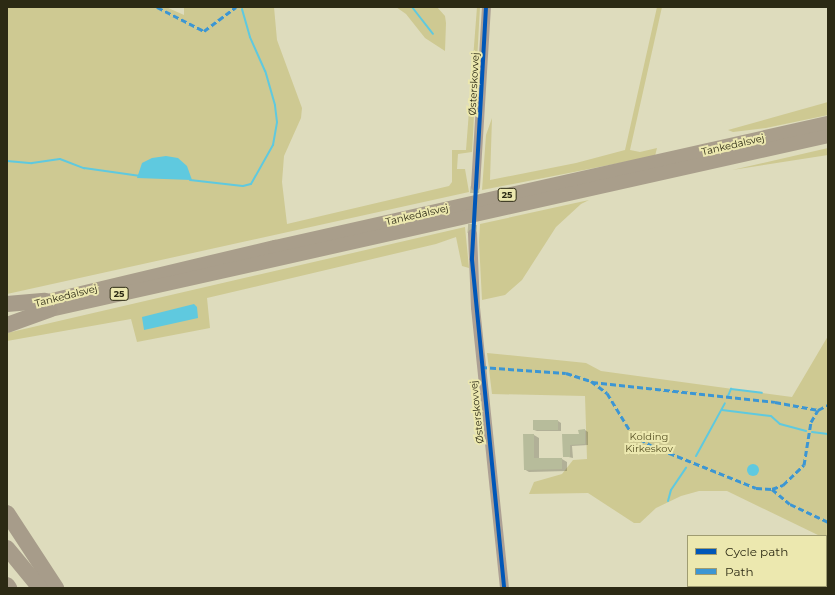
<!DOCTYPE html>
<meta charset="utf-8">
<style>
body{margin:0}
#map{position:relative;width:835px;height:595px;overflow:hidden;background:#dedcbd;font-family:Montserrat,sans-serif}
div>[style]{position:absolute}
.green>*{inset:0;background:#cec992}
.water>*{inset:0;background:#5fc9df}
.round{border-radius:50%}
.shadow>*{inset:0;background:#0003}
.stream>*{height:2px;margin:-1px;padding:0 1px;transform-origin:1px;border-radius:1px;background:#5fc9df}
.building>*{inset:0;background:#b7bc9b}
.minor-tunnel>*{height:9px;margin-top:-4.5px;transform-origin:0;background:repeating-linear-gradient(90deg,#bab89b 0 9px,transparent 0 13.5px)}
.minor>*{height:9px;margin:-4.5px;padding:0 4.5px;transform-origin:4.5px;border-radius:4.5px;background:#ada094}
.trunk>*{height:14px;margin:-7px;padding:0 7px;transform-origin:7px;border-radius:7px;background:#a99e8b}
.motorway>*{height:16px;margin:-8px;padding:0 8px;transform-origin:8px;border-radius:8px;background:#a79c8a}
.quiet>*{height:3px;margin-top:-1.5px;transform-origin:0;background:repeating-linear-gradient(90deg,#3c96d3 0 6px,transparent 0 9px)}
.cycleway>*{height:4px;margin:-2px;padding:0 2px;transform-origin:2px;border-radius:2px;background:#0057b8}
span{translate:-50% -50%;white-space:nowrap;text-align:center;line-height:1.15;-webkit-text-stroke:4px #ece8af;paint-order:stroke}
.shield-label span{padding:1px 3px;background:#ece8af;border:1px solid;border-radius:3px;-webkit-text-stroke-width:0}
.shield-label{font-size:9px;color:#2c2a14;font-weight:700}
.street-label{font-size:10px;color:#2c2a14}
.park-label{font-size:10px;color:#585326}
.frame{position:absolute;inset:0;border:8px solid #2c2a14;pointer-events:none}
.legend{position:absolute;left:687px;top:535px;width:140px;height:52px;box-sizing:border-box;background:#ece8af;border:1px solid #9f9c71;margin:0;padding:5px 7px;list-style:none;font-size:12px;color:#2c2a14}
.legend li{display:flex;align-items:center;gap:8px;height:20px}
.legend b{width:20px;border:1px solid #9f9c71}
</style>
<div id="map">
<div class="green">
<i style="clip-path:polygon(7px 7px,166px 7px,184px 15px,184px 7px,274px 7px,277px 40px,302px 108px,301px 118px,284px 156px,282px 182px,287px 224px,449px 186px,452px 182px,452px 150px,466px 150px,477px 7px,480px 7px,472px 152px,458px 154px,457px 169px,465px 169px,469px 192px,7px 294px)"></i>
<i style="clip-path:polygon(396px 7px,437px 7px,445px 16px,446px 23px,445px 51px,425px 38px,406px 14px)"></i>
<i style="clip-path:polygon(657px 7px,662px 7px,630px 150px,640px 152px,657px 148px,655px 156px,482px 190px,486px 135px,492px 118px,490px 180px,576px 163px,625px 150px)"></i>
<i style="clip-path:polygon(828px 102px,828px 115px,766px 128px,733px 132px,728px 130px)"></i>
<i style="clip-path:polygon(828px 148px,828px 155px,732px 170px)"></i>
<i style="clip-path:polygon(589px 200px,581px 204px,556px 227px,522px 280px,505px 295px,482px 300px,479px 242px,480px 224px)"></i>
<i style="clip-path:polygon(465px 227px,469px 268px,462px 266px,456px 237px,436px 244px,207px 298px,210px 328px,137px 342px,131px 319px,7px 341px,7px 333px)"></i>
<i style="clip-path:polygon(828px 336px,828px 542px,826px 536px,820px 536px,727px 491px,699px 491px,681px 496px,656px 508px,640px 523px,634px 523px,588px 493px,529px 494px,534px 482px,562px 474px,573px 460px,587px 459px,585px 396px,492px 394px,487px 353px,586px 363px,601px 371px,792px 397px)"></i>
</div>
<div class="water">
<i style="clip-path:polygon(166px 156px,178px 158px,187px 166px,192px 180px,137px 178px,142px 163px,152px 158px)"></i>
<i style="clip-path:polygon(194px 304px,197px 307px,198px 318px,144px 330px,142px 317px)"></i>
<i class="round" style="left:747px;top:464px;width:12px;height:12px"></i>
</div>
<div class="shadow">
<i style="clip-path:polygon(534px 421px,558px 421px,561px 423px,561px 431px,537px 431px,534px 430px)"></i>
<i style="clip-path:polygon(585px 430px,588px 432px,588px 445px,572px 446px,573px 458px,564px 456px,563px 435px,580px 435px)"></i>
<i style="clip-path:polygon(534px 435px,539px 438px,539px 459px,562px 459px,567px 462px,567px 471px,529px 472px,524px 469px)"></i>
</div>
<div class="stream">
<i style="left:412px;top:7px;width:34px;rotate:52deg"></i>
<i style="left:7px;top:161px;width:25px;rotate:5deg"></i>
<i style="left:32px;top:163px;width:28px;rotate:-8deg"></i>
<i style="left:60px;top:159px;width:26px;rotate:21deg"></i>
<i style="left:84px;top:168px;width:57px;rotate:8.1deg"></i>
<i style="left:190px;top:180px;width:53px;rotate:6.5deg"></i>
<i style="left:243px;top:186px;width:8px;rotate:-14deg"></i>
<i style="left:251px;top:184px;width:45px;rotate:-60.6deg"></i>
<i style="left:273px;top:145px;width:23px;rotate:-80deg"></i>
<i style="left:277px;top:122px;width:17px;rotate:-97deg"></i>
<i style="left:275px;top:105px;width:35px;rotate:-106deg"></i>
<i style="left:265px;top:71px;width:37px;rotate:-114deg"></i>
<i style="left:250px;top:37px;width:29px;rotate:-106deg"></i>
<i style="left:728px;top:396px;width:8px;rotate:-67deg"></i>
<i style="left:731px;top:389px;width:31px;rotate:7deg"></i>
<i style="left:722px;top:410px;width:49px;rotate:7deg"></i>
<i style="left:771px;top:416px;width:12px;rotate:42deg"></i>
<i style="left:780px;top:424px;width:27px;rotate:15deg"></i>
<i style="left:812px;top:432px;width:16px;rotate:7deg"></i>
<i style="left:696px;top:456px;width:60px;rotate:-61.3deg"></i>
<i style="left:668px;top:501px;width:11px;rotate:-75deg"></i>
<i style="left:671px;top:490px;width:27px;rotate:-56deg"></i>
</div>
<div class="building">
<i style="clip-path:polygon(533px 420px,558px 420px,558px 430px,533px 430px)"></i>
<i style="clip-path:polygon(585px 429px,585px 444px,570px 445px,570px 457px,563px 457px,562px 434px,579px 434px,578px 430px)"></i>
<i style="clip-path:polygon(523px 434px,534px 434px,534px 458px,562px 458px,562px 469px,524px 470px)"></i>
</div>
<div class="minor-tunnel">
<i style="left:472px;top:233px;width:47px;rotate:-86.3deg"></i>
</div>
<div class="minor">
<i style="left:475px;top:186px;width:179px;rotate:-86.5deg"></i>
<i style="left:472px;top:233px;width:74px;rotate:87.7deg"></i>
<i style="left:475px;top:307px;width:282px;rotate:84.1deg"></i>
</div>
<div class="trunk">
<i style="left:35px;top:304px;width:247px;rotate:-13.4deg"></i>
<i style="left:275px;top:247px;width:567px;rotate:-12.64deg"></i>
<i style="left:46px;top:311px;width:801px;rotate:-12.61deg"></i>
</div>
<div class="motorway">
<i style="left:7px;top:304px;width:38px;rotate:-5deg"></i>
<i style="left:7px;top:325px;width:45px;rotate:-19.7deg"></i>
<i style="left:7px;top:513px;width:90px;rotate:56.8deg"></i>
<i style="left:7px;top:548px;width:52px;rotate:50.5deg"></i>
<i style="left:7px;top:585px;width:4px;rotate:56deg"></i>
</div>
<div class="quiet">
<i style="left:157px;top:7px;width:53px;rotate:27.1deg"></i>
<i style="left:204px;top:31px;width:40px;rotate:-37deg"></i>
<i style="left:481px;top:367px;width:85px;rotate:4deg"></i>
<i style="left:566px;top:373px;width:26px;rotate:18deg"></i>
<i style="left:591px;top:381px;width:20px;rotate:37deg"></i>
<i style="left:607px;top:393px;width:48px;rotate:58.6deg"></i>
<i style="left:632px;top:434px;width:23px;rotate:31deg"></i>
<i style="left:652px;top:446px;width:112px;rotate:22deg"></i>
<i style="left:756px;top:488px;width:16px;rotate:4deg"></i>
<i style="left:772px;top:489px;width:12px;rotate:-20deg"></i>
<i style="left:783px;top:485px;width:29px;rotate:-44deg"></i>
<i style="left:804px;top:465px;width:44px;rotate:-80.8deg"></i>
<i style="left:811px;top:422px;width:14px;rotate:-60deg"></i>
<i style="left:818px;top:410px;width:11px;rotate:-27deg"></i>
<i style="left:592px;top:382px;width:184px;rotate:6.2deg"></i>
<i style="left:775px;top:402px;width:44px;rotate:10.5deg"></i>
<i style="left:772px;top:489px;width:23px;rotate:40deg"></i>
<i style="left:790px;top:504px;width:42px;rotate:25.3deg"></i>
</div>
<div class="cycleway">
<i style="left:486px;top:7px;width:253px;rotate:93.2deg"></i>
<i style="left:472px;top:260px;width:330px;rotate:84.4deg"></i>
</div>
<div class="shield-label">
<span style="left:507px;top:195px">25</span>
<span style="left:119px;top:294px">25</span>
</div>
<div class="street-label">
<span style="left:474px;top:84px;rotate:-87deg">Østerskovvej</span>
<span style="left:733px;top:145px;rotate:-13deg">Tankedalsvej</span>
<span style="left:417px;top:215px;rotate:-13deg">Tankedalsvej</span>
<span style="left:66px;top:296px;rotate:-14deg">Tankedalsvej</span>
<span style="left:477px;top:412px;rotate:-96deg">Østerskovvej</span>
</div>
<div class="park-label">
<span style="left:649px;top:442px">Kolding<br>Kirkeskov</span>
</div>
<div class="frame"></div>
<ul class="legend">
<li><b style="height:5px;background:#0057b8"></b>Cycle path</li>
<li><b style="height:5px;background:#3c96d3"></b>Path</li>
</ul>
</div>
